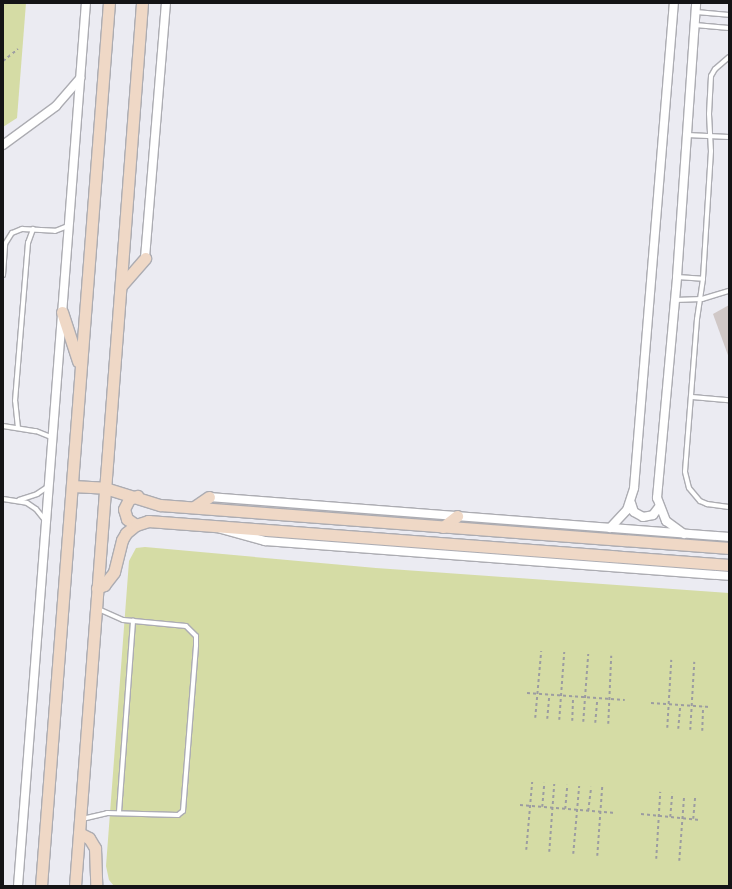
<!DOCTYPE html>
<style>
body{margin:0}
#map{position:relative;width:732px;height:889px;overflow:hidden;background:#ebebf2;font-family:"Libre Baskerville",serif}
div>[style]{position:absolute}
.green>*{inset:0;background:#d5dca5}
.building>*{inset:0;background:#d0c8c7}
.path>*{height:1.5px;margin-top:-0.75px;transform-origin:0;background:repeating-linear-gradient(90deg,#9c9ca1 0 3px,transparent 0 6px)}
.roads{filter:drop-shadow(1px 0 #acacb2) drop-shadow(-1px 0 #acacb2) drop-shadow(0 1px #acacb2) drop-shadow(0 -1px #acacb2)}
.lane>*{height:4px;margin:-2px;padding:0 2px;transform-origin:2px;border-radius:2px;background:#fff}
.street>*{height:8px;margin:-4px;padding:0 4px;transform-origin:4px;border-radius:4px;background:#fff}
.secondary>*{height:11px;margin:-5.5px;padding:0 5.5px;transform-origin:5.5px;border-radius:5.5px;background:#efd8c6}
span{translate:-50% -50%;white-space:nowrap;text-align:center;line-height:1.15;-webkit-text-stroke:3px #f8f8ff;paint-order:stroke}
.frame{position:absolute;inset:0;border:4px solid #141416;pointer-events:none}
</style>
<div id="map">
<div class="green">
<i style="clip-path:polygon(3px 3px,26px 3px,17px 118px,3px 127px)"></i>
<i style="clip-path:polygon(145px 547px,376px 568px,729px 593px,729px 886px,114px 886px,109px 880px,106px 866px,129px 561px,136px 548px)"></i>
</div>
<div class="building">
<i style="clip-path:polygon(729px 305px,729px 358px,713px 314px)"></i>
</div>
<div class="path">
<i style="left:3px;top:61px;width:19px;rotate:-39deg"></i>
<i style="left:527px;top:693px;width:98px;rotate:4.1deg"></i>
<i style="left:651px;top:703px;width:59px;rotate:3.9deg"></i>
<i style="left:535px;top:718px;width:67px;rotate:-84.9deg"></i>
<i style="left:547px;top:719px;width:24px;rotate:-85deg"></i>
<i style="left:559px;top:720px;width:68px;rotate:-85.8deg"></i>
<i style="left:572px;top:721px;width:24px;rotate:-88deg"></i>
<i style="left:583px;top:722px;width:68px;rotate:-85.8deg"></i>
<i style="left:595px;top:723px;width:24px;rotate:-85deg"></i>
<i style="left:608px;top:724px;width:68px;rotate:-87.5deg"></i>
<i style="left:667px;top:728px;width:68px;rotate:-86.6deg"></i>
<i style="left:678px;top:729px;width:24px;rotate:-85deg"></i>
<i style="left:690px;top:730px;width:68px;rotate:-86.6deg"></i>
<i style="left:702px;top:731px;width:24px;rotate:-88deg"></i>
<i style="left:520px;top:805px;width:96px;rotate:4.8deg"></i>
<i style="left:542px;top:807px;width:24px;rotate:-85deg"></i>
<i style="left:565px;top:809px;width:24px;rotate:-85deg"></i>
<i style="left:588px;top:811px;width:24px;rotate:-83deg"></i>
<i style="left:641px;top:814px;width:59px;rotate:5.8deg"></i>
<i style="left:670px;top:817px;width:24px;rotate:-85deg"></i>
<i style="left:693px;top:819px;width:23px;rotate:-85deg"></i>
<i style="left:526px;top:850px;width:68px;rotate:-85deg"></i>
<i style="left:549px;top:852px;width:68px;rotate:-85.8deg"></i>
<i style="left:573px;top:854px;width:68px;rotate:-85deg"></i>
<i style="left:597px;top:856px;width:69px;rotate:-85.9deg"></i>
<i style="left:656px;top:859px;width:67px;rotate:-86.6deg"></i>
<i style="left:679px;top:861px;width:66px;rotate:-85.7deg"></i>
</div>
<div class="roads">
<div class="lane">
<i style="left:696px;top:12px;width:33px;rotate:5deg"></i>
<i style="left:695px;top:25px;width:34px;rotate:5deg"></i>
<i style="left:729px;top:57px;width:18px;rotate:139deg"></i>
<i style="left:715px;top:69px;width:8px;rotate:120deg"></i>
<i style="left:711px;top:76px;width:38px;rotate:93deg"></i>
<i style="left:709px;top:114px;width:37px;rotate:87deg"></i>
<i style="left:711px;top:151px;width:128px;rotate:93.6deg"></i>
<i style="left:703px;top:279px;width:40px;rotate:98.5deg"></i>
<i style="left:697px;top:319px;width:153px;rotate:94.5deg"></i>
<i style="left:685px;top:472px;width:16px;rotate:76deg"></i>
<i style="left:689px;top:488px;width:17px;rotate:50deg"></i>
<i style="left:700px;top:501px;width:8px;rotate:23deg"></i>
<i style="left:707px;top:504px;width:22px;rotate:8deg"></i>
<i style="left:687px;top:135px;width:42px;rotate:2.7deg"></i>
<i style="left:3px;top:275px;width:31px;rotate:-86deg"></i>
<i style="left:5px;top:244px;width:13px;rotate:-58deg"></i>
<i style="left:12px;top:233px;width:11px;rotate:-22deg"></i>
<i style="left:22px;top:229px;width:33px;rotate:3deg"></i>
<i style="left:55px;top:231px;width:14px;rotate:-21deg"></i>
<i style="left:677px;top:277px;width:26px;rotate:4deg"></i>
<i style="left:675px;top:300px;width:27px;rotate:-2deg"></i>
<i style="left:702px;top:299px;width:28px;rotate:-17deg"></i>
<i style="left:692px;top:397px;width:37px;rotate:5deg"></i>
<i style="left:3px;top:426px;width:33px;rotate:9deg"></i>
<i style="left:36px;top:431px;width:18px;rotate:22deg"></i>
<i style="left:18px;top:428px;width:27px;rotate:-96deg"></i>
<i style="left:15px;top:401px;width:159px;rotate:-85.3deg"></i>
<i style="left:28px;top:243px;width:15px;rotate:-70deg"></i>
<i style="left:3px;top:499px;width:24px;rotate:9deg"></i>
<i style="left:27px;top:503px;width:11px;rotate:34deg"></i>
<i style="left:36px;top:509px;width:14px;rotate:51deg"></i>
<i style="left:19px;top:500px;width:19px;rotate:-18deg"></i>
<i style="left:37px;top:494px;width:14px;rotate:-34deg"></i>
<i style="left:119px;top:812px;width:192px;rotate:-85.8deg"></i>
<i style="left:82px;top:819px;width:26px;rotate:-13deg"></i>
<i style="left:107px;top:813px;width:71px;rotate:1.6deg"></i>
<i style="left:178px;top:815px;width:6px;rotate:-39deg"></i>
<i style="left:183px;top:811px;width:167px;rotate:-85.5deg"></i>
<i style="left:196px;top:645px;width:9px;rotate:-90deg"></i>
<i style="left:196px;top:636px;width:14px;rotate:-135deg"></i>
<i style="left:186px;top:626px;width:63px;rotate:-174.6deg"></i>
<i style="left:123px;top:620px;width:27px;rotate:-156deg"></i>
</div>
<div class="street">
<i style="left:3px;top:145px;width:66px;rotate:-36.3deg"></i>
<i style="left:56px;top:106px;width:37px;rotate:-49deg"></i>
<i style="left:145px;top:258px;width:256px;rotate:-85.3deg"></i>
<i style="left:209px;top:497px;width:522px;rotate:4.4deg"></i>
<i style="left:631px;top:503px;width:9px;rotate:72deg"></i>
<i style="left:634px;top:512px;width:10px;rotate:29deg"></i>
<i style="left:643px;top:517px;width:10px;rotate:-11deg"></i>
<i style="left:653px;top:515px;width:10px;rotate:-53deg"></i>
<i style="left:610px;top:528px;width:25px;rotate:-47deg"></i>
<i style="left:627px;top:510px;width:23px;rotate:-72deg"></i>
<i style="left:634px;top:488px;width:487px;rotate:-85.3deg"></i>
<i style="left:221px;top:529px;width:46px;rotate:15.3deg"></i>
<i style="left:265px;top:541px;width:465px;rotate:4.3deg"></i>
<i style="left:684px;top:534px;width:22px;rotate:-144deg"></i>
<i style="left:666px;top:521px;width:25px;rotate:-111deg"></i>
<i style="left:657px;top:498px;width:222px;rotate:-84.8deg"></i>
<i style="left:677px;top:277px;width:275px;rotate:-86deg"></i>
<i style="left:18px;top:886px;width:886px;rotate:-85.6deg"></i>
</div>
<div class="secondary">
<i style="left:121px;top:286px;width:37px;rotate:-49deg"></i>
<i style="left:62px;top:312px;width:52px;rotate:71.9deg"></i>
<i style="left:72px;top:486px;width:33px;rotate:3deg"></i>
<i style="left:105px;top:488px;width:58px;rotate:17.2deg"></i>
<i style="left:160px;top:505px;width:571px;rotate:4.32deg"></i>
<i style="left:194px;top:507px;width:18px;rotate:-34deg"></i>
<i style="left:136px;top:525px;width:11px;rotate:-146deg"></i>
<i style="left:127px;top:519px;width:10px;rotate:-107deg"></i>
<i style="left:124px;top:509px;width:11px;rotate:-63deg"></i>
<i style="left:129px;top:499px;width:9px;rotate:-21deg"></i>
<i style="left:443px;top:527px;width:18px;rotate:-38deg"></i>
<i style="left:97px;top:588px;width:8px;rotate:-23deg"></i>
<i style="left:104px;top:585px;width:16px;rotate:-52deg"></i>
<i style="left:114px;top:572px;width:33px;rotate:-76deg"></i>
<i style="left:122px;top:540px;width:8px;rotate:-60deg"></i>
<i style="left:126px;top:533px;width:13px;rotate:-39deg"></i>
<i style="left:136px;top:525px;width:13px;rotate:-18deg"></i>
<i style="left:148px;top:521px;width:583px;rotate:4.33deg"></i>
<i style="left:79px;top:833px;width:11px;rotate:27deg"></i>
<i style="left:89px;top:838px;width:12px;rotate:59deg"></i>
<i style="left:95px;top:848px;width:38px;rotate:88deg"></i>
<i style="left:41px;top:886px;width:886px;rotate:-85.6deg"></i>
<i style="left:75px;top:886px;width:886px;rotate:-85.66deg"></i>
</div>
</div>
<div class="frame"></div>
</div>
